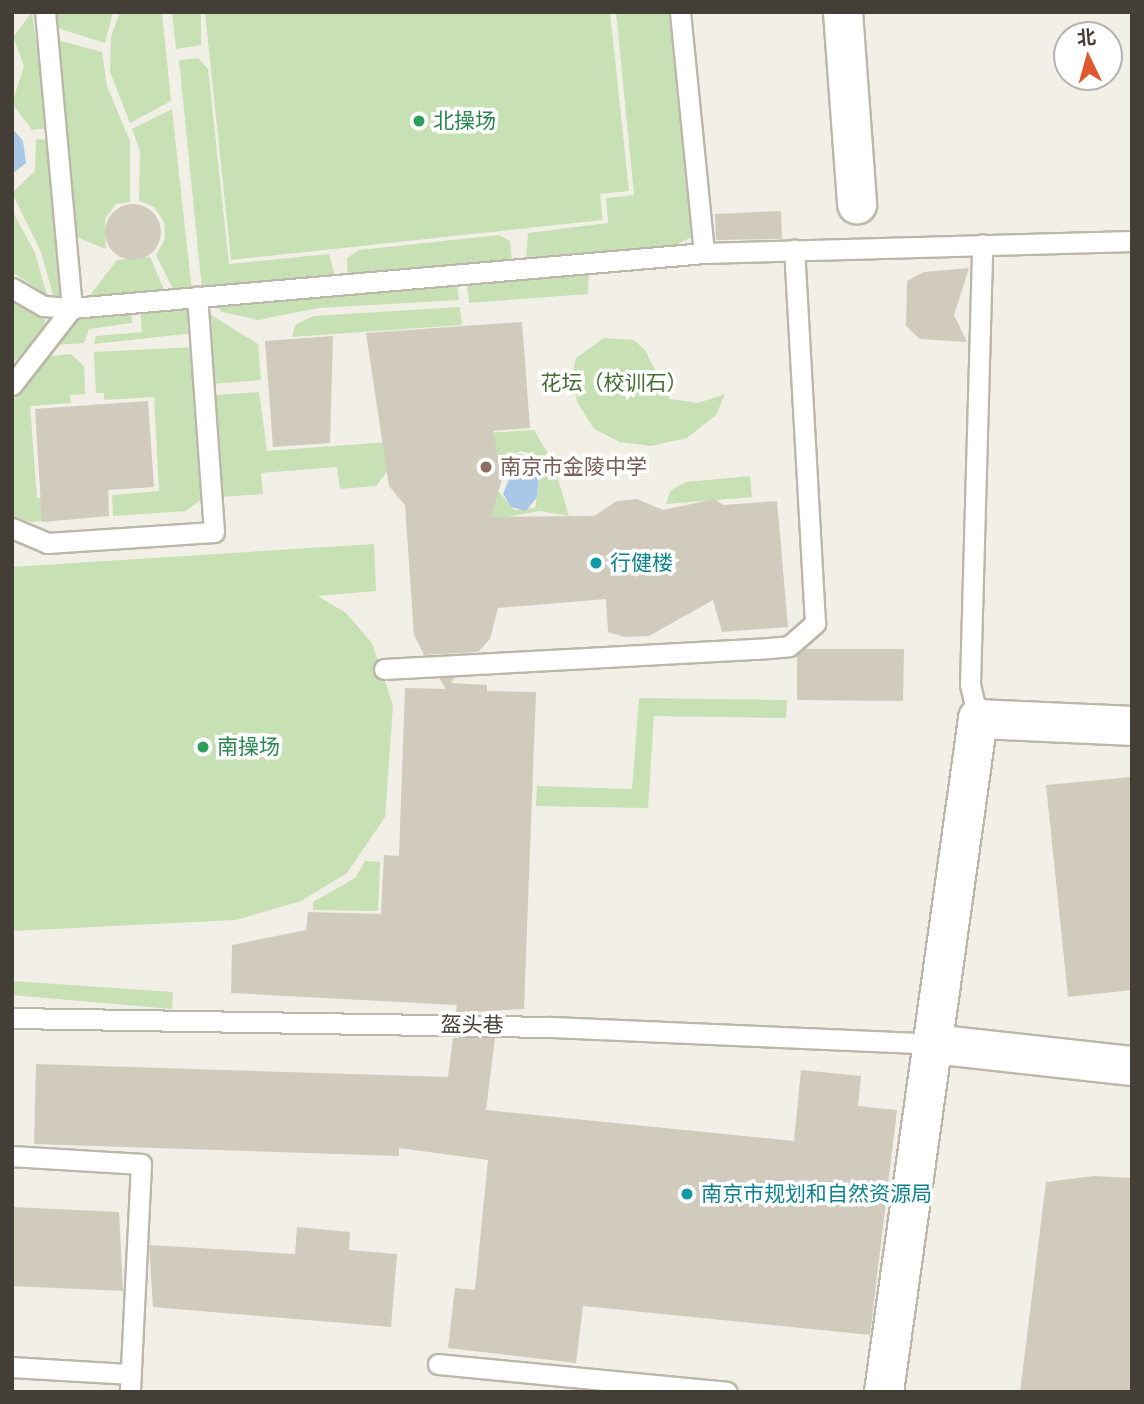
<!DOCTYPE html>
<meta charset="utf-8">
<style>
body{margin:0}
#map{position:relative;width:1144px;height:1404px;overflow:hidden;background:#f1efe6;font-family:Raleway,"Noto Sans SC",sans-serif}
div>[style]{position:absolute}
.green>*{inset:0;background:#c8e1b4}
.water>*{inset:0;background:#a9c8e7}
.building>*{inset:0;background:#d1cbbd}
.round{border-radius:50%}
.roads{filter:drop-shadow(2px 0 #bbb7aa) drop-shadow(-2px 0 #bbb7aa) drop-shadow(0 2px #bbb7aa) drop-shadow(0 -2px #bbb7aa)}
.lane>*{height:19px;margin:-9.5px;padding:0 9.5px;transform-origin:9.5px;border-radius:9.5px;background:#fff}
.street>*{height:38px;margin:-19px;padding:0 19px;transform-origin:19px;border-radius:19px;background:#fff}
.dots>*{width:19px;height:19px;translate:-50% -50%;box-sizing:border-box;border:4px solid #fff;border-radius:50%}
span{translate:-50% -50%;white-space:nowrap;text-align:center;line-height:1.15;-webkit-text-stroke:7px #fff;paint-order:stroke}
.leisure-label{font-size:21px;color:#27864d}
.left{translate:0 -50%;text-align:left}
.park-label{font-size:21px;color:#426e31}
.education-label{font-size:21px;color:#785e54}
.culture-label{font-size:21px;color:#0d838f}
.street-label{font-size:21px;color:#433f36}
.frame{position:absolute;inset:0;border:14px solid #433f36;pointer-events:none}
.north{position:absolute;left:1053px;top:21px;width:70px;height:70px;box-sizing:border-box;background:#fff;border:2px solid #b4b2af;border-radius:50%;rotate:355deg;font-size:19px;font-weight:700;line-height:28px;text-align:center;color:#433f36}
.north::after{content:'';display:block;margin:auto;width:24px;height:32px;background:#e0592e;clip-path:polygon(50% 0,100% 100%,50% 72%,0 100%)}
</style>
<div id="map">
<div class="green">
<i style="clip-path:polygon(32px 12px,48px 128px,32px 130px,12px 103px,24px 66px,13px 37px)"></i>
<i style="clip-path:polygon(52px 12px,113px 12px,105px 43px,57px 28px)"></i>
<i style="clip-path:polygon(120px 12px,162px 12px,171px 101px,130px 123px,110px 72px,111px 36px)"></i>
<i style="clip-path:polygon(172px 12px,201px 12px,201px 45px,176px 49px)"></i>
<i style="clip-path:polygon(205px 12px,610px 12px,629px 191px,600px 194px,603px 220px,231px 260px)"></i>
<i style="clip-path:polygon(616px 12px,670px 12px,692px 237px,672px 247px,526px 262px,528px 233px,608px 223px,606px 198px,634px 195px)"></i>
<i style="clip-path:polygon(54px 39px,102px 52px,107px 86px,130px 141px,130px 202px,116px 204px,105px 219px,106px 249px,73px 236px)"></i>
<i style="clip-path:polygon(198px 58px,208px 69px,229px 264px,329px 254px,336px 280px,202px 290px,179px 60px)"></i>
<i style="clip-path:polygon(172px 109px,192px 292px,175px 293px,156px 255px,165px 239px,164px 222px,154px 207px,139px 201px,140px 151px,132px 129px)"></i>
<i style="clip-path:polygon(36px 139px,49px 140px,61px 297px,53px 295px,41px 252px,12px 193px,35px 171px)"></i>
<i style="clip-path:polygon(12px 210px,35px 253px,47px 295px,12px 272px)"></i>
<i style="clip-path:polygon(499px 235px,510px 241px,512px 262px,348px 278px,347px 258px,359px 250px)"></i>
<i style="clip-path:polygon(150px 257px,166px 294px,84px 303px,117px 260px)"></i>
<i style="clip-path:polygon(589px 267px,588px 294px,469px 303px,466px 276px)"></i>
<i style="clip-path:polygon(457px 281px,459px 300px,319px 308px,258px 320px,222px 312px,214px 303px)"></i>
<i style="clip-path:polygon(12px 297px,44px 312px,46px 334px,12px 363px)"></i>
<i style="clip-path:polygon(192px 305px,194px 333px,94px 344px,96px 336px,142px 332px,140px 309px)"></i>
<i style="clip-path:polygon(460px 307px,462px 325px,292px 337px,295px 325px,313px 316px)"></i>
<i style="clip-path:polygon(131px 311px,132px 323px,89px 329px,84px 343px,53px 345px,74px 315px)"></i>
<i style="clip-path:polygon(211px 315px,258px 344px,261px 380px,212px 384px)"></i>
<i style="clip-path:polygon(604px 338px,634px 340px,645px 350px,670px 399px,698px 403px,725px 394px,716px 415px,687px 438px,651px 446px,620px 442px,594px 429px,577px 402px,572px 376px,576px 358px)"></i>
<i style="clip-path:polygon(194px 347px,204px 497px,186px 511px,113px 516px,112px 495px,159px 491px,154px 397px,104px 400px,104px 393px,96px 393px,94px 352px)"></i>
<i style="clip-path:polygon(71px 354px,84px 366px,85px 394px,70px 395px,71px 403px,30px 406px,37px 498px,76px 496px,78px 518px,31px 522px,12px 516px,12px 402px,43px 357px)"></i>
<i style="clip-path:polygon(259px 392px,267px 451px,441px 438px,394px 462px,376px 486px,340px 489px,337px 467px,261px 473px,263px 494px,220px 497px,213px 395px)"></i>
<i style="clip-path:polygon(534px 430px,553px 462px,569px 516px,540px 511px,449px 527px,498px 491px,514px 510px,535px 508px,543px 457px,521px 451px,500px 462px,482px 433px)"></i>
<i style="clip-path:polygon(750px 476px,752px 497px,666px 504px,671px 490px,686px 482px)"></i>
<i style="clip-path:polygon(374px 544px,376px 591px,318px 596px,346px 613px,372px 643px,393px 705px,385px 817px,347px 873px,301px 901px,236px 920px,12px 931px,12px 567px)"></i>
<i style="clip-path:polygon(639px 698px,787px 700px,786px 718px,654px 716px,648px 808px,536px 806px,537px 786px,632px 789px)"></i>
<i style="clip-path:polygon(365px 861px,380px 862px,378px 911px,313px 910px,313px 902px,355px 878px)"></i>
<i style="clip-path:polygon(12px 981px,173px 992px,172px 1009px,12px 995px)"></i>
</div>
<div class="water">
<i style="clip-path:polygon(12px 128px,23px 141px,26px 163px,12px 174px)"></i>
<i style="clip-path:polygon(520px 454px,541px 459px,537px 497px,526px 511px,511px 507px,503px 494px,509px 479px,504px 461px)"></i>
</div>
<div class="building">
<i class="round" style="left:105px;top:204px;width:56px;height:56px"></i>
<i style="clip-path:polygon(781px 211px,782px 239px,716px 240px,715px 214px)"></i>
<i style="clip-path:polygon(969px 268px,954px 315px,967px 342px,920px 339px,906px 326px,907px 281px,924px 272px)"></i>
<i style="clip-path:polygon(522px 322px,530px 428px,493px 431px,502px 479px,491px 517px,594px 516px,617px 501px,637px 499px,663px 510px,715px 499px,723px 505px,777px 501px,788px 627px,722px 632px,713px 600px,649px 636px,625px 637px,608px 632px,606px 599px,498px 608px,490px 639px,478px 652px,424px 655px,414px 635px,405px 505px,389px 486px,366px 333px)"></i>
<i style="clip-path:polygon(333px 336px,330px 443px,273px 447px,265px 341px)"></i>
<i style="clip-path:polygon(148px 401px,154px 487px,108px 490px,109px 516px,42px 522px,35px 409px)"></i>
<i style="clip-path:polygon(804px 649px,904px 649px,903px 701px,797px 700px,797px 655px)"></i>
<i style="clip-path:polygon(455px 677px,451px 683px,487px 685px,487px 691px,536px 692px,524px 1009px,456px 1013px,457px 1005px,231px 993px,232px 945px,306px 930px,308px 912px,381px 914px,384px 855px,399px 856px,405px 688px,446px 689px,439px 678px)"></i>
<i style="clip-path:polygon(1132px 777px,1132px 990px,1068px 997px,1046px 785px)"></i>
<i style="clip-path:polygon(453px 1038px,495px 1038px,486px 1110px,794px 1141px,801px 1070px,861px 1076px,858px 1106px,897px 1110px,870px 1335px,583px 1306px,576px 1363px,448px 1348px,455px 1288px,475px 1290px,488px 1160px,399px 1148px,399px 1156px,34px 1144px,36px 1064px,448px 1077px)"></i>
<i style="clip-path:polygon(1094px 1176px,1132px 1178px,1132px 1392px,1020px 1392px,1046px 1182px)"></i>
<i style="clip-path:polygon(12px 1207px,119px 1212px,123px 1291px,12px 1286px)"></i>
<i style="clip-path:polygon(297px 1227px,350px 1232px,349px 1250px,397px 1254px,391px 1327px,153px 1307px,149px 1245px,295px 1254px)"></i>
</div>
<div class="roads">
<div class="lane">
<i style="left:680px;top:12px;width:242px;rotate:84.3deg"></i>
<i style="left:12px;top:288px;width:36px;rotate:30deg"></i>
<i style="left:43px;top:306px;width:29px;rotate:4deg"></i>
<i style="left:72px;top:308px;width:297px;rotate:-95.2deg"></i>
<i style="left:12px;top:385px;width:98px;rotate:-52.1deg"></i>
<i style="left:72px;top:308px;width:634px;rotate:-4.97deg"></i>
<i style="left:704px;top:253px;width:428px;rotate:-1.6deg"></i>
<i style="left:12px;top:528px;width:38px;rotate:23deg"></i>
<i style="left:47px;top:543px;width:167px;rotate:-3.8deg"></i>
<i style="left:214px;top:532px;width:236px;rotate:-94.1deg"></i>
<i style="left:384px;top:669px;width:374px;rotate:-3.1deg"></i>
<i style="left:757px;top:649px;width:32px;rotate:-5deg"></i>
<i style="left:789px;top:646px;width:35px;rotate:-41deg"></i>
<i style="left:815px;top:623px;width:374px;rotate:-93.2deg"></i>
<i style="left:978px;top:719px;width:36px;rotate:-103deg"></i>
<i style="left:970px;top:684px;width:440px;rotate:-88.4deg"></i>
<i style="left:12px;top:1018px;width:538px;rotate:0.96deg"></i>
<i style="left:550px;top:1027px;width:382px;rotate:2.5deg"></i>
<i style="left:12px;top:1156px;width:129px;rotate:3.5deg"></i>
<i style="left:141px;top:1164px;width:228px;rotate:92.8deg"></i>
<i style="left:438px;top:1364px;width:290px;rotate:5.5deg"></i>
<i style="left:12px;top:1367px;width:119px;rotate:3.4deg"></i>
</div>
<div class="street">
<i style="left:843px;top:12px;width:193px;rotate:85.8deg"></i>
<i style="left:932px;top:1044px;width:201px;rotate:6.3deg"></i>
<i style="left:884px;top:1392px;width:680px;rotate:-82.05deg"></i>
<i style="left:978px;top:719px;width:154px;rotate:2.6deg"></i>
</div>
</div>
<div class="dots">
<i style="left:419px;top:121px;background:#2e9e5b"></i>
<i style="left:486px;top:467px;background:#8d6e63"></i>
<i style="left:596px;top:563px;background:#0f9aa8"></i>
<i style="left:203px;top:747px;background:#2e9e5b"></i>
<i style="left:687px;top:1194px;background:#0f9aa8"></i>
</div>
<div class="leisure-label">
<span class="left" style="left:433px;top:121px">北操场</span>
<span class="left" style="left:217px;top:747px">南操场</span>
</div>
<div class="park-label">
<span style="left:614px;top:383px">花坛（校训石）</span>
</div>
<div class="education-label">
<span class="left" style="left:500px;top:467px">南京市金陵中学</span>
</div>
<div class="culture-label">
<span class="left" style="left:610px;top:563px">行健楼</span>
<span class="left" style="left:701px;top:1194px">南京市规划和自然资源局</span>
</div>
<div class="street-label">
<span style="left:472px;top:1025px;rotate:1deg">盔头巷</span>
</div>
<div class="frame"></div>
<div class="north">北</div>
</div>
